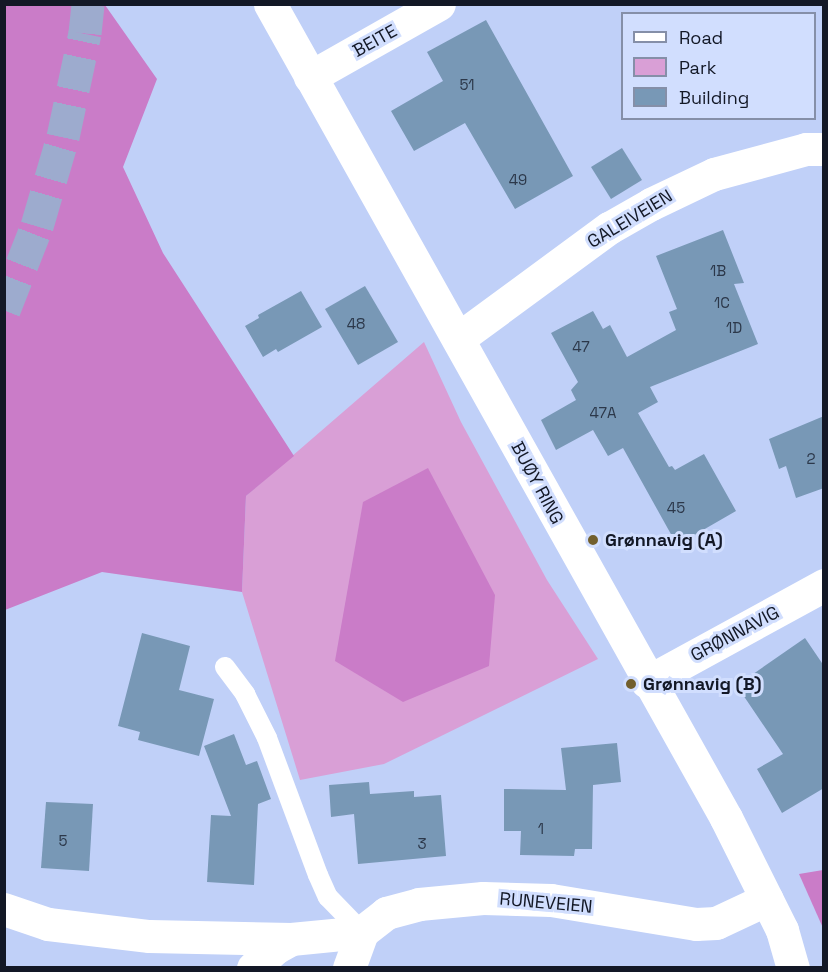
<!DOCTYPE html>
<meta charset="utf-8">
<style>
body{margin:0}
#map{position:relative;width:828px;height:972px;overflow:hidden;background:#c0d0f8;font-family:"Space Grotesk",sans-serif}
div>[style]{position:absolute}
.green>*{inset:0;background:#d99fd6}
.forest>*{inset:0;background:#ca7cc8}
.building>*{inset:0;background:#7898b6}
.trunk-tunnel>*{height:33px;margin-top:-16.5px;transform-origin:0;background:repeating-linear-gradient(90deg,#9dabce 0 33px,transparent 0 49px)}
.service>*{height:20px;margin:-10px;padding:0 10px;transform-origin:10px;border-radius:10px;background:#fff}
.minor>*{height:33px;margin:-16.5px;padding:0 16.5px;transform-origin:16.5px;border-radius:16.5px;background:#fff}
.dots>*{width:16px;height:16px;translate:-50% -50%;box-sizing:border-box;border:3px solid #d1defe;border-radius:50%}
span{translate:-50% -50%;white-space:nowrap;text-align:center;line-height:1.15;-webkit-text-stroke:6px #d1defe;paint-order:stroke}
.number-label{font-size:15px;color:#2c384a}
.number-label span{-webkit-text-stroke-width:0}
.street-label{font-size:18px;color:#131826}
.poi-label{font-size:18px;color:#131826;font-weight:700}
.left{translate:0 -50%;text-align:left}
.frame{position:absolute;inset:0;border:6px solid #131826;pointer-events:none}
.legend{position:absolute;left:621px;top:12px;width:195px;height:108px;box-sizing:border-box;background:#d1defe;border:2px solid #858fa8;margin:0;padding:8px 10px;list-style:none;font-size:18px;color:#131826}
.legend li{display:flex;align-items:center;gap:12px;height:30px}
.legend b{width:30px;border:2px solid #858fa8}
</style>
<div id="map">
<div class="green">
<i style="clip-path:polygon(424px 342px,461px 422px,547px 580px,598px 659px,384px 764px,300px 780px,242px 592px,246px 496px)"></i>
</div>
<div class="forest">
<i style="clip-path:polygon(5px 4px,105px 5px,157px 79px,123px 167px,163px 253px,294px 456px,246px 496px,242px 592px,102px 572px,5px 610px)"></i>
<i style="clip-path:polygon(428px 468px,495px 595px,489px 666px,403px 702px,335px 661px,363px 502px)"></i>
<i style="clip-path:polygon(823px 870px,824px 870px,823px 928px,799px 874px)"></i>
</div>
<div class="building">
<i style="clip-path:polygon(486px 20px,573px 176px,515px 209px,465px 123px,414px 151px,391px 111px,443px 81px,427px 52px)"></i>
<i style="clip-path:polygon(622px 148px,642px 180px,611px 199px,591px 167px)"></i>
<i style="clip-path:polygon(723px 230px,744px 283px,734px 284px,758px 344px,650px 387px,658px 402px,638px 413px,669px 467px,672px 466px,675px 470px,704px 454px,736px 511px,677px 545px,623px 448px,608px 456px,593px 430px,556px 450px,541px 420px,576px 400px,571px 390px,578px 382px,551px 333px,593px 311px,603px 329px,610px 325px,627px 357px,676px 330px,669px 312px,677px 309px,656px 256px)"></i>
<i style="clip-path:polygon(365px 286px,398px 342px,358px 365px,325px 309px)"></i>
<i style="clip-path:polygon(301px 291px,322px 327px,278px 352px,276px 349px,263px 357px,245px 326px,259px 318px,258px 315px)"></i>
<i style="clip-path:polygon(824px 416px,824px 488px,796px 498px,786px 466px,779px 469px,769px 439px)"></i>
<i style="clip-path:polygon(142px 633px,190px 646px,179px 690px,214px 699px,199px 756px,138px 740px,140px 732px,118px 726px)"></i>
<i style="clip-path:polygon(805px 638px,824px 666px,824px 788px,782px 813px,757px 769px,783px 754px,739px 689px,745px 684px,743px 681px)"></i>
<i style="clip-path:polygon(234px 734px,246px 765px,257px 761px,271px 799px,258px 804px,254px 885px,207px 882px,211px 815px,231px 816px,204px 746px)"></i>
<i style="clip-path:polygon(617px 743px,621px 782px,593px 785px,592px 849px,575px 849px,574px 856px,520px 855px,521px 831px,504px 831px,504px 789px,566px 790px,561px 748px)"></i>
<i style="clip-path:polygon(369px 782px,370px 794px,414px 791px,414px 797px,441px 795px,446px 856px,358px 864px,354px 814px,331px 817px,329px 785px)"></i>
<i style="clip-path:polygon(46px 802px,93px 804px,89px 871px,41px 868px)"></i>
</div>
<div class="trunk-tunnel">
<i style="left:4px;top:310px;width:90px;rotate:-68.6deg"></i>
<i style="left:37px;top:226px;width:93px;rotate:-73.7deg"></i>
<i style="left:63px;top:137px;width:106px;rotate:-78.1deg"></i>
<i style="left:85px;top:33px;width:29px;rotate:-84deg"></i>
</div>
<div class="service">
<i style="left:225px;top:667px;width:34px;rotate:53deg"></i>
<i style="left:245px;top:694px;width:49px;rotate:63.4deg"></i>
<i style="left:267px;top:738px;width:146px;rotate:69.6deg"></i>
<i style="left:318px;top:875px;width:24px;rotate:66deg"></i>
<i style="left:328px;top:897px;width:49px;rotate:45.8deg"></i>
</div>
<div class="minor">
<i style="left:270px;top:4px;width:933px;rotate:60.74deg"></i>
<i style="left:726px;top:818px;width:125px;rotate:63.4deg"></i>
<i style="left:782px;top:930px;width:40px;rotate:74deg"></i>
<i style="left:310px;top:77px;width:148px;rotate:-29.5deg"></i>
<i style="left:459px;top:338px;width:186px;rotate:-36.3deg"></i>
<i style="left:609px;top:228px;width:48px;rotate:-29.7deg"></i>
<i style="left:651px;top:204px;width:70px;rotate:-25.5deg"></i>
<i style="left:714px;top:174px;width:95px;rotate:-15.2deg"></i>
<i style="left:806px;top:149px;width:18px"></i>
<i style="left:647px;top:682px;width:202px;rotate:-28.7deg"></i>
<i style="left:4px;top:909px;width:46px;rotate:18.8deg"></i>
<i style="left:48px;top:924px;width:102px;rotate:6.8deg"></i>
<i style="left:149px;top:936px;width:142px;rotate:1.2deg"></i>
<i style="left:291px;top:939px;width:71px;rotate:-5.6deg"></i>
<i style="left:362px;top:932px;width:31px;rotate:-38deg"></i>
<i style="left:386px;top:913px;width:34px;rotate:-15deg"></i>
<i style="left:419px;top:904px;width:64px;rotate:-5.4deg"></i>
<i style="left:483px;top:898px;width:68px;rotate:1.7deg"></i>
<i style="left:551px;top:900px;width:147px;rotate:9.4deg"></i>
<i style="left:696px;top:924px;width:20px;rotate:-3deg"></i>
<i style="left:716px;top:923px;width:56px;rotate:-25.2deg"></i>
<i style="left:253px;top:968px;width:30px;rotate:-42deg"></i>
<i style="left:275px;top:948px;width:18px;rotate:-29deg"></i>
<i style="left:349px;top:968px;width:38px;rotate:-70deg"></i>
</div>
<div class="dots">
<i style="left:593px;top:540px;background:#725f2d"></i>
<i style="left:631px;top:684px;background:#725f2d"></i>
</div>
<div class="number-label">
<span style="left:467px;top:85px">51</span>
<span style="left:518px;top:180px">49</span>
<span style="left:718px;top:271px">1B</span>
<span style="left:722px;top:303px">1C</span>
<span style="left:356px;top:324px">48</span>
<span style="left:734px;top:328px">1D</span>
<span style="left:581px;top:347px">47</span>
<span style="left:603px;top:413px">47A</span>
<span style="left:811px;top:459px">2</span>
<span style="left:676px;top:508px">45</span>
<span style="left:541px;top:829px">1</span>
<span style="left:63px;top:841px">5</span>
<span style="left:422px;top:844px">3</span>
</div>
<div class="street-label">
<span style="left:375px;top:41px;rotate:-29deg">BEITE</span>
<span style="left:630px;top:219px;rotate:-31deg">GALEIVEIEN</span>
<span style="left:537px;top:483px;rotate:62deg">BUØY RING</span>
<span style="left:735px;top:634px;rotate:-28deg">GRØNNAVIG</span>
<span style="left:546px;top:903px;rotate:5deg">RUNEVEIEN</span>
</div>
<div class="poi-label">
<span class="left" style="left:605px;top:540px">Grønnavig (A)</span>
<span class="left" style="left:643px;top:684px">Grønnavig (B)</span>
</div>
<div class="frame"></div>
<ul class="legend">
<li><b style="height:8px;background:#fff"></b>Road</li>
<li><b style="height:16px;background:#d99fd6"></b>Park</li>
<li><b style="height:16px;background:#7898b6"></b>Building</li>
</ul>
</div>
